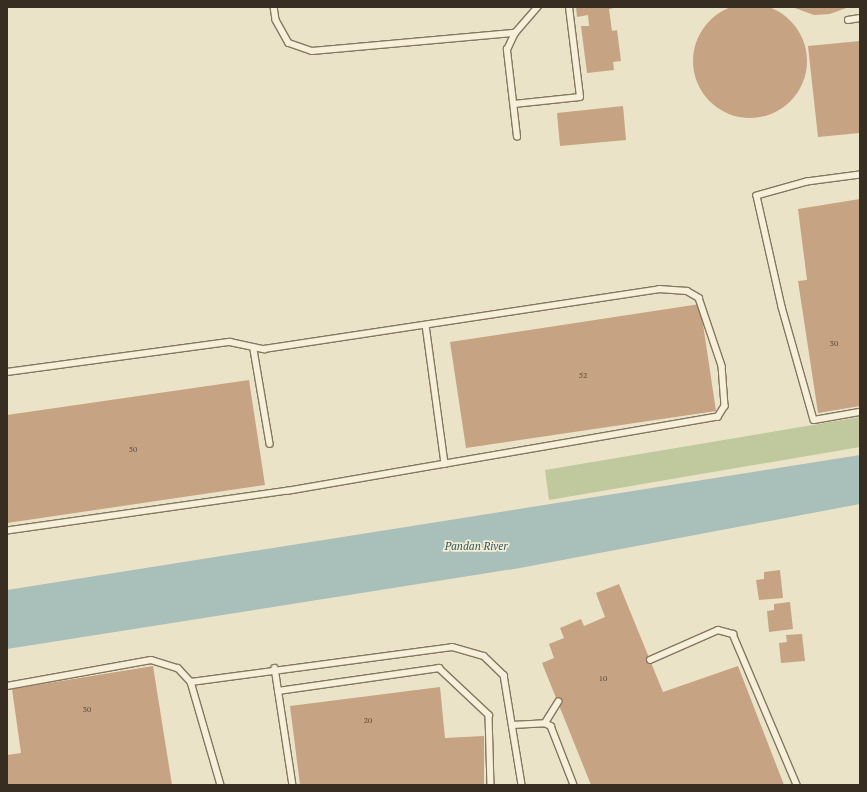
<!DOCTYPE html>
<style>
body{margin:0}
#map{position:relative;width:867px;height:792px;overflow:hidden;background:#ebe3c8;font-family:"PT Serif",serif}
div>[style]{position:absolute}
.green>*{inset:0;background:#c0c89d}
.water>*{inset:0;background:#a9bfba}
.building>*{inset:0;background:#c6a382}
.round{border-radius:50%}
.roads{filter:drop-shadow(1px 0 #85765f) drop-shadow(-1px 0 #85765f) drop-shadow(0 1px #85765f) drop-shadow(0 -1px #85765f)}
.lane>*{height:5.5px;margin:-2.75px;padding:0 2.75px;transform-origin:2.75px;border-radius:2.75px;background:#f6f0db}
span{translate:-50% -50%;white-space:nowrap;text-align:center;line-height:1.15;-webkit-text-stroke:3.5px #f3edd7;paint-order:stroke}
.number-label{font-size:8px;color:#5b4a39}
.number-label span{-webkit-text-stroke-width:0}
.water-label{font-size:11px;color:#325556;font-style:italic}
.frame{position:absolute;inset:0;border:8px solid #372d21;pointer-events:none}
</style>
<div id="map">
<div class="green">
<i style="clip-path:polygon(860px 417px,860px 447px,549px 500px,545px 470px)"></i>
</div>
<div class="water">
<i style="clip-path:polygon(860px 455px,860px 504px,520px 568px,7px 649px,7px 590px)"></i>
</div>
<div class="building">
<i class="round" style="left:693px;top:4px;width:114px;height:114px"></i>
<i style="clip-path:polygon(576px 7px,618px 7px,609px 9px,612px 31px,617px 30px,621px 61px,613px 62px,614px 70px,587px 73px,581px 26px,589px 26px,588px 15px,577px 17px)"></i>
<i style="clip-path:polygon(792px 7px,849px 7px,830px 14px,814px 15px)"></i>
<i style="clip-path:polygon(860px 41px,860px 133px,818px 137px,808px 46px)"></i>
<i style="clip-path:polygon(623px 106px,626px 140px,560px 146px,557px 113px)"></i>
<i style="clip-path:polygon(860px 199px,860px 406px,818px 413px,798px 281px,807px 280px,798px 209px)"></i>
<i style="clip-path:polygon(700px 304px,716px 411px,466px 448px,450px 342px)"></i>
<i style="clip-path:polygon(249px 380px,265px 485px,7px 523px,7px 415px)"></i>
<i style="clip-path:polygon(780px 570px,783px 598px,759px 600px,756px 580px,764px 579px,764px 572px)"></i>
<i style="clip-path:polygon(619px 584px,663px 692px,738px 666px,784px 785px,591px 785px,542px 663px,554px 658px,549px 644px,564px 638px,560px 628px,581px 619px,584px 626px,605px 617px,596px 593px)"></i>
<i style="clip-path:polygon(790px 602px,793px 629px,769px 632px,767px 611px,774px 610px,774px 604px)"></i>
<i style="clip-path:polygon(802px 634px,805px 661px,781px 663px,779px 643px,787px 642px,786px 635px)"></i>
<i style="clip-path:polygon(153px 666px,172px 785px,7px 785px,7px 755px,21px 753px,12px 689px)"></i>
<i style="clip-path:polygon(440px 687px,445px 738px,484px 736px,484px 785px,300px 785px,290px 706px)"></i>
</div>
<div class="roads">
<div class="lane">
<i style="left:274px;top:7px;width:13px;rotate:81deg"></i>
<i style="left:276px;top:20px;width:26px;rotate:61deg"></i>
<i style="left:289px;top:43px;width:24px;rotate:19deg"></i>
<i style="left:312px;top:51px;width:204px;rotate:-5.1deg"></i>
<i style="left:848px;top:20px;width:12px;rotate:-9deg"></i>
<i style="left:514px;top:104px;width:66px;rotate:-6.1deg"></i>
<i style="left:580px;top:97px;width:91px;rotate:-97deg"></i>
<i style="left:517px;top:137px;width:88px;rotate:-96.6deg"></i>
<i style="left:507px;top:50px;width:19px;rotate:-65deg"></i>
<i style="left:515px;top:33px;width:35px;rotate:-49deg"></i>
<i style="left:860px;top:175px;width:53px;rotate:172.5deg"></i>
<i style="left:807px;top:182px;width:52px;rotate:164.4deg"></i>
<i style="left:757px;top:196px;width:114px;rotate:77.3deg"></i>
<i style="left:782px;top:307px;width:117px;rotate:74.2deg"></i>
<i style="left:814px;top:420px;width:47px;rotate:-9.9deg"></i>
<i style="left:426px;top:325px;width:140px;rotate:82.2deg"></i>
<i style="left:254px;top:350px;width:95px;rotate:80.3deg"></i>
<i style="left:7px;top:372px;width:225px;rotate:-7.7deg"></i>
<i style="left:230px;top:342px;width:35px;rotate:12deg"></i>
<i style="left:264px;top:349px;width:400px;rotate:-8.6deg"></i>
<i style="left:659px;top:289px;width:28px;rotate:4deg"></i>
<i style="left:687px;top:291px;width:14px;rotate:30deg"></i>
<i style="left:699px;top:298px;width:72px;rotate:71.3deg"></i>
<i style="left:722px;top:366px;width:40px;rotate:85.7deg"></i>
<i style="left:725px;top:406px;width:13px;rotate:122deg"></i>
<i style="left:718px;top:417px;width:436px;rotate:170.2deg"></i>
<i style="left:288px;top:491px;width:284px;rotate:171.9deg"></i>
<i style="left:650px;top:660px;width:74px;rotate:-23.8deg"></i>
<i style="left:718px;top:630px;width:16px;rotate:15deg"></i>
<i style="left:733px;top:634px;width:164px;rotate:67deg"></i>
<i style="left:275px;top:668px;width:118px;rotate:81.3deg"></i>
<i style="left:191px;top:682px;width:263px;rotate:-7.6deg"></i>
<i style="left:452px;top:647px;width:33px;rotate:16deg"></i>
<i style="left:484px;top:656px;width:28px;rotate:44deg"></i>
<i style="left:504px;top:675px;width:111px;rotate:80.7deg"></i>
<i style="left:7px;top:686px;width:146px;rotate:-10.2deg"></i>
<i style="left:151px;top:660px;width:28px;rotate:17deg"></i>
<i style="left:178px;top:668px;width:19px;rotate:47deg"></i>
<i style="left:191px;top:682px;width:107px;rotate:73.8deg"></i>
<i style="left:278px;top:691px;width:163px;rotate:-8.1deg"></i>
<i style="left:439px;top:668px;width:69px;rotate:43.2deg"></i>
<i style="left:489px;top:715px;width:70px;rotate:88.4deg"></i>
<i style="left:545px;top:723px;width:25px;rotate:-58deg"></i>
<i style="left:512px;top:725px;width:33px;rotate:-3deg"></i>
<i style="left:545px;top:723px;width:7px;rotate:27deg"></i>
<i style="left:551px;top:726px;width:63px;rotate:68.7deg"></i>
</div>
</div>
<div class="number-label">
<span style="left:834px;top:344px">30</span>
<span style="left:583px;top:376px">52</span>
<span style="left:133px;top:450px">50</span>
<span style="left:603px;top:679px">10</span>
<span style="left:87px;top:710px">30</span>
<span style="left:368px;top:721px">20</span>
</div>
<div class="water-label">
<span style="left:476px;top:546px">Pandan River</span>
</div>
<div class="frame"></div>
</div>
